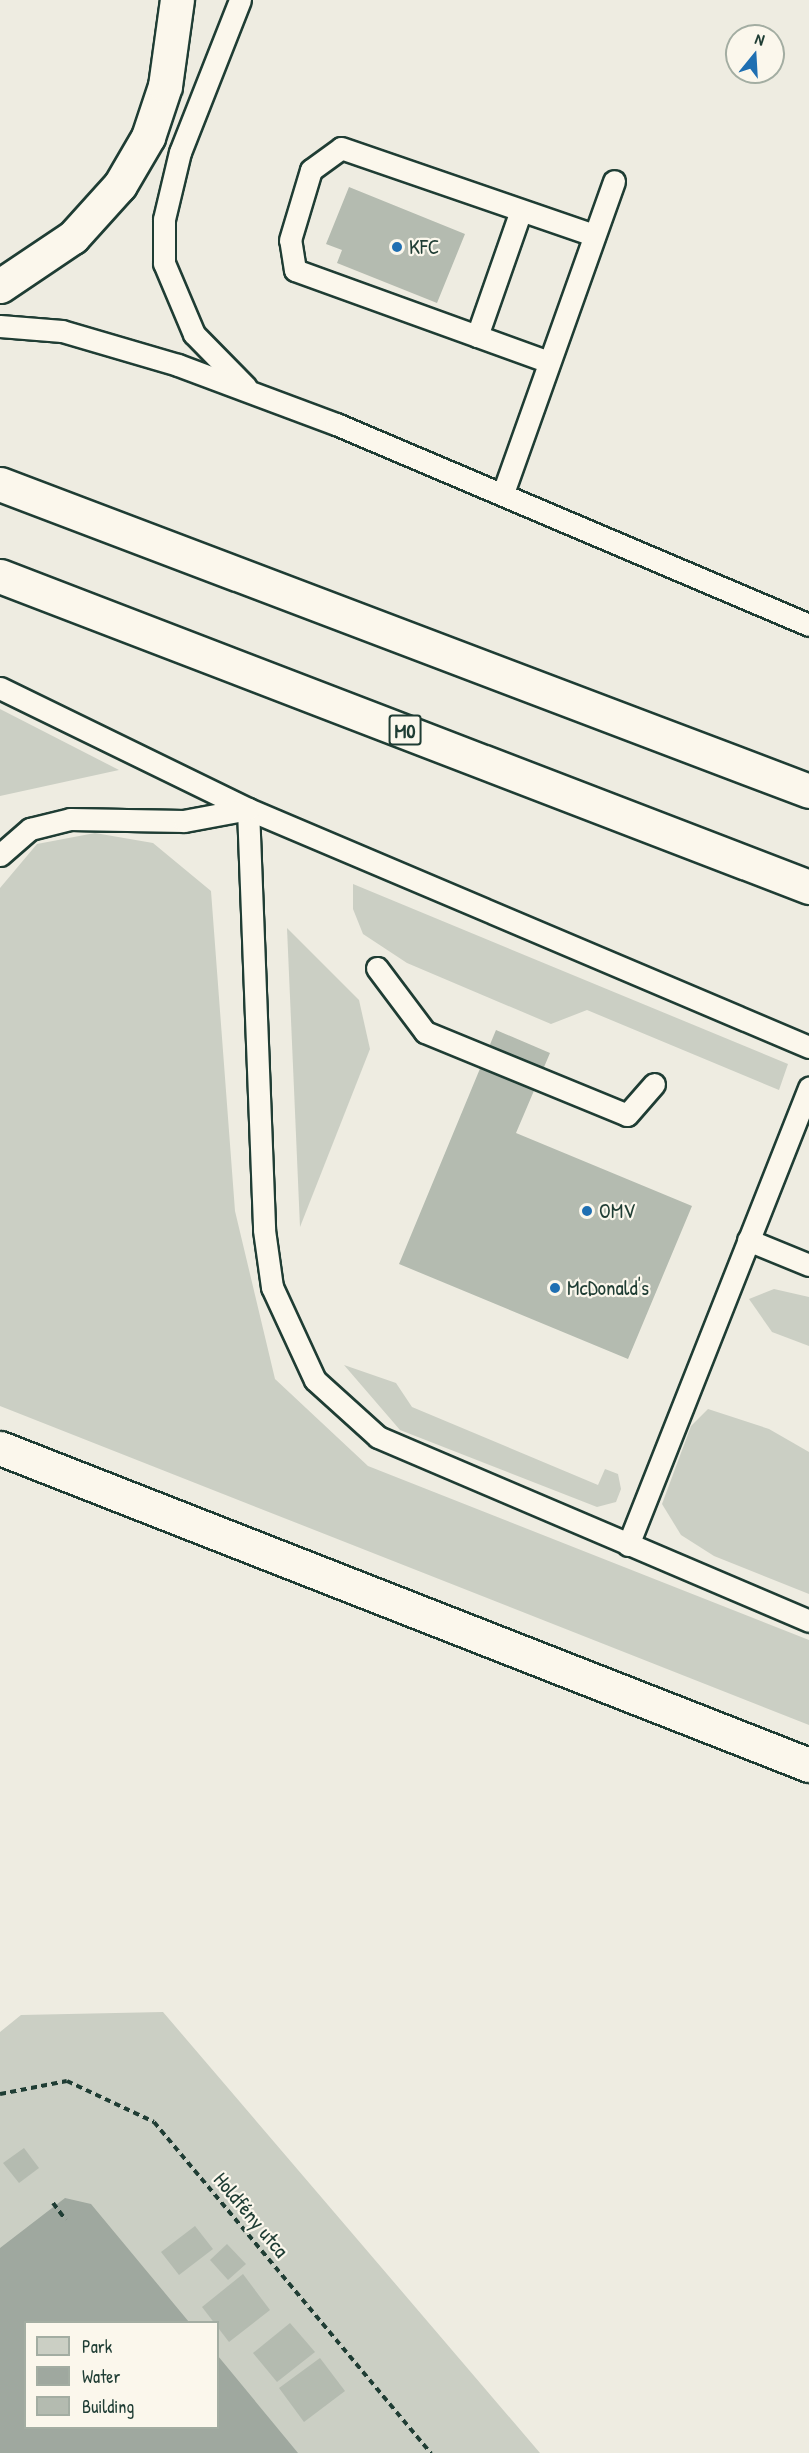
<!DOCTYPE html>
<meta charset="utf-8">
<style>
body{margin:0}
#map{position:relative;width:809px;height:2453px;overflow:hidden;background:#eeece1;font-family:"Patrick Hand",sans-serif}
div>[style]{position:absolute}
.green>*{inset:0;background:#cbcfc4}
.water>*{inset:0;background:#9fa89f}
.building>*{inset:0;background:#b4bbb0}
.path>*{height:4px;margin-top:-2px;transform-origin:0;background:repeating-linear-gradient(90deg,#1f3d34 0 6px,transparent 0 10.5px)}
.roads{filter:drop-shadow(2px 0 #1f3d34) drop-shadow(-2px 0 #1f3d34) drop-shadow(0 2px #1f3d34) drop-shadow(0 -2px #1f3d34)}
.lane>*{height:21px;margin:-10.5px;padding:0 10.5px;transform-origin:10.5px;border-radius:10.5px;background:#fbf7ec}
.highway>*{height:33px;margin:-16.5px;padding:0 16.5px;transform-origin:16.5px;border-radius:16.5px;background:#fbf7ec}
.dots>*{width:16px;height:16px;translate:-50% -50%;box-sizing:border-box;border:3px solid #fbf7ec;border-radius:50%}
span{translate:-50% -50%;white-space:nowrap;text-align:center;line-height:1.15;-webkit-text-stroke:4.5px #fbf7ec;paint-order:stroke}
.shield-label span{padding:2px 4px;background:#fbf7ec;border:2px solid;border-radius:4px;-webkit-text-stroke-width:0}
.shield-label{font-size:20px;color:#1f3d34;font-weight:700}
.poi-label{font-size:21px;color:#1f3d34}
.left{translate:0 -50%;text-align:left}
.street-label{font-size:21px;color:#1f3d34}
.legend{position:absolute;left:24px;top:2321px;width:195px;height:108px;box-sizing:border-box;background:#fbf7ec;border:2px solid #a3ada2;margin:0;padding:8px 10px;list-style:none;font-size:18px;color:#1f3d34}
.legend li{display:flex;align-items:center;gap:12px;height:30px}
.legend b{width:30px;border:2px solid #a3ada2}
.north{position:absolute;left:725px;top:24px;width:60px;height:60px;box-sizing:border-box;background:#fbf7ec;border:2px solid #a3ada2;border-radius:50%;rotate:18deg;font-size:16px;font-weight:700;line-height:24px;text-align:center;color:#1f3d34}
.north::after{content:'';display:block;margin:auto;width:21px;height:27px;background:#1f6fb2;clip-path:polygon(50% 0,100% 100%,50% 72%,0 100%)}
</style>
<div id="map">
<div class="green">
<i style="clip-path:polygon(0 709px,119px 770px,0 796px)"></i>
<i style="clip-path:polygon(95px 833px,153px 843px,211px 891px,235px 1211px,275px 1379px,368px 1466px,809px 1640px,809px 1725px,0 1406px,0 888px,37px 844px)"></i>
<i style="clip-path:polygon(353px 884px,788px 1064px,779px 1090px,587px 1010px,551px 1024px,407px 963px,363px 934px,353px 909px)"></i>
<i style="clip-path:polygon(287px 928px,359px 1000px,370px 1049px,300px 1227px)"></i>
<i style="clip-path:polygon(774px 1289px,809px 1297px,809px 1346px,772px 1332px,749px 1299px)"></i>
<i style="clip-path:polygon(344px 1365px,396px 1383px,412px 1407px,598px 1485px,605px 1469px,618px 1474px,621px 1489px,616px 1502px,597px 1507px,400px 1430px)"></i>
<i style="clip-path:polygon(708px 1409px,769px 1429px,809px 1452px,809px 1594px,714px 1556px,681px 1535px,662px 1504px,691px 1426px)"></i>
<i style="clip-path:polygon(evenodd,163px 2012px,540px 2453px,0 2453px,0 2032px,21px 2015px,163px 2012px,26px 2322px,218px 2322px,218px 2428px,26px 2428px,26px 2322px)"></i>
</div>
<div class="water">
<i style="clip-path:polygon(65px 2198px,91px 2204px,189px 2322px,26px 2322px,26px 2428px,218px 2428px,218px 2356px,298px 2453px,0 2453px,0 2248px)"></i>
</div>
<div class="building">
<i style="clip-path:polygon(349px 187px,465px 234px,437px 303px,337px 263px,342px 250px,326px 244px)"></i>
<i style="clip-path:polygon(496px 1030px,550px 1053px,516px 1133px,692px 1206px,628px 1359px,399px 1264px)"></i>
<i style="clip-path:polygon(24px 2148px,39px 2168px,19px 2183px,3px 2163px)"></i>
<i style="clip-path:polygon(195px 2226px,213px 2249px,179px 2275px,161px 2252px)"></i>
<i style="clip-path:polygon(227px 2244px,246px 2264px,228px 2280px,210px 2260px)"></i>
<i style="clip-path:polygon(243px 2274px,270px 2310px,229px 2342px,202px 2307px)"></i>
<i style="clip-path:polygon(290px 2323px,315px 2352px,277px 2382px,253px 2353px)"></i>
<i style="clip-path:polygon(320px 2358px,345px 2391px,304px 2422px,279px 2388px)"></i>
</div>
<div class="path">
<i style="left:0;top:2094px;width:68px;rotate:-11deg"></i>
<i style="left:67px;top:2081px;width:96px;rotate:25.2deg"></i>
<i style="left:154px;top:2122px;width:432px;rotate:50.1deg"></i>
<i style="left:53px;top:2203px;width:21px;rotate:53deg"></i>
</div>
<div class="roads">
<div class="lane">
<i style="left:240px;top:0;width:163px;rotate:111.5deg"></i>
<i style="left:180px;top:152px;width:69px;rotate:103.4deg"></i>
<i style="left:164px;top:219px;width:44px;rotate:90deg"></i>
<i style="left:164px;top:263px;width:77px;rotate:67.1deg"></i>
<i style="left:194px;top:334px;width:74px;rotate:45.5deg"></i>
<i style="left:0;top:326px;width:62px;rotate:4.6deg"></i>
<i style="left:62px;top:331px;width:121px;rotate:16.3deg"></i>
<i style="left:178px;top:365px;width:169px;rotate:20.5deg"></i>
<i style="left:336px;top:424px;width:514px;rotate:23.02deg"></i>
<i style="left:477px;top:336px;width:130px;rotate:-70.7deg"></i>
<i style="left:549px;top:362px;width:270px;rotate:-160.1deg"></i>
<i style="left:295px;top:270px;width:30px;rotate:-99deg"></i>
<i style="left:290px;top:240px;width:73px;rotate:-73.3deg"></i>
<i style="left:311px;top:170px;width:37px;rotate:-36deg"></i>
<i style="left:341px;top:148px;width:268px;rotate:19deg"></i>
<i style="left:503px;top:493px;width:331px;rotate:-70.4deg"></i>
<i style="left:0;top:688px;width:276px;rotate:26deg"></i>
<i style="left:248px;top:809px;width:609px;rotate:22.99deg"></i>
<i style="left:248px;top:809px;width:421px;rotate:87.8deg"></i>
<i style="left:264px;top:1230px;width:58px;rotate:82deg"></i>
<i style="left:272px;top:1287px;width:102px;rotate:65.2deg"></i>
<i style="left:315px;top:1380px;width:85px;rotate:42.1deg"></i>
<i style="left:378px;top:1437px;width:469px;rotate:23.1deg"></i>
<i style="left:0;top:855px;width:40px;rotate:-41deg"></i>
<i style="left:30px;top:829px;width:41px;rotate:-14deg"></i>
<i style="left:70px;top:819px;width:114px;rotate:1deg"></i>
<i style="left:184px;top:821px;width:65px;rotate:-10.6deg"></i>
<i style="left:377px;top:968px;width:80px;rotate:53.1deg"></i>
<i style="left:425px;top:1032px;width:218px;rotate:22.3deg"></i>
<i style="left:627px;top:1115px;width:41px;rotate:-48.9deg"></i>
<i style="left:748px;top:1240px;width:66px;rotate:22.3deg"></i>
<i style="left:628px;top:1545px;width:492px;rotate:-68.4deg"></i>
</div>
<div class="highway">
<i style="left:0;top:286px;width:88px;rotate:-33.9deg"></i>
<i style="left:73px;top:237px;width:70px;rotate:-47.9deg"></i>
<i style="left:120px;top:185px;width:56px;rotate:-59.7deg"></i>
<i style="left:148px;top:137px;width:54px;rotate:-71.6deg"></i>
<i style="left:165px;top:86px;width:87px;rotate:-82.1deg"></i>
<i style="left:0;top:484px;width:865px;rotate:20.78deg"></i>
<i style="left:0;top:576px;width:867px;rotate:21.03deg"></i>
<i style="left:0;top:1448px;width:869px;rotate:21.4deg"></i>
</div>
</div>
<div class="dots">
<i style="left:397px;top:247px;background:#1f6fb2"></i>
<i style="left:587px;top:1211px;background:#1f6fb2"></i>
<i style="left:555px;top:1288px;background:#1f6fb2"></i>
</div>
<div class="shield-label">
<span style="left:405px;top:730px">M0</span>
</div>
<div class="poi-label">
<span class="left" style="left:409px;top:247px">KFC</span>
<span class="left" style="left:599px;top:1211px">OMV</span>
<span class="left" style="left:567px;top:1288px">McDonald's</span>
</div>
<div class="street-label">
<span style="left:251px;top:2215px;rotate:50deg">Holdfény utca</span>
</div>
<ul class="legend">
<li><b style="height:16px;background:#cbcfc4"></b>Park</li>
<li><b style="height:16px;background:#9fa89f"></b>Water</li>
<li><b style="height:16px;background:#b4bbb0"></b>Building</li>
</ul>
<div class="north">N</div>
</div>
